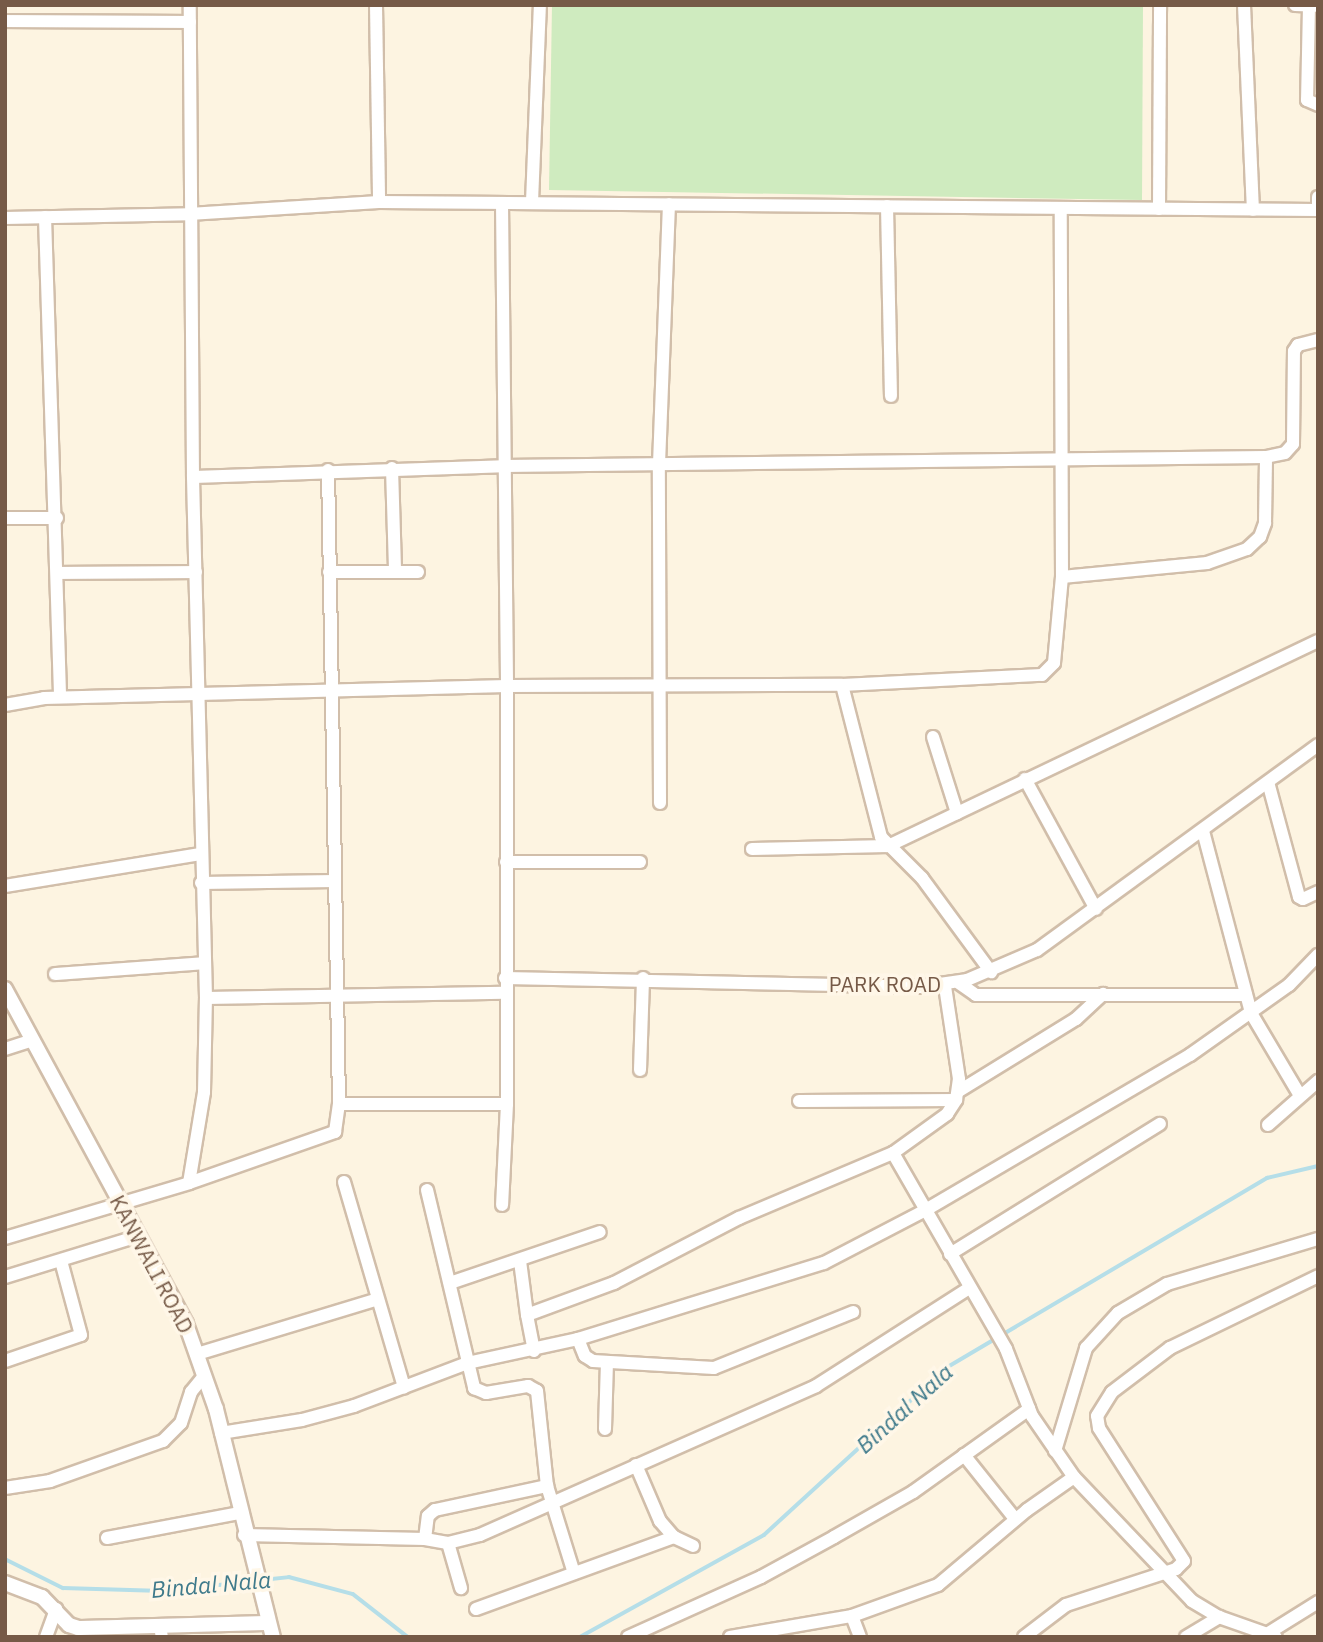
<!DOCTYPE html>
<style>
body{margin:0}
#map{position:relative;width:1323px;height:1642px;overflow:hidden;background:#fdf4e1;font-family:"IBM Plex Sans",sans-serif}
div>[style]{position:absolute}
.green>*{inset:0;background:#cfebbf}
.stream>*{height:3.5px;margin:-1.75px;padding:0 1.75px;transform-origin:1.75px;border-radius:1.75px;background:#b5dee8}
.roads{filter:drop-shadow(2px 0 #d1beaa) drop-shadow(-2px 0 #d1beaa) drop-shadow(0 2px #d1beaa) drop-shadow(0 -2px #d1beaa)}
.minor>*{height:12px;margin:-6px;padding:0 6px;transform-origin:6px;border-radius:6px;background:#fff}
.tertiary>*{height:14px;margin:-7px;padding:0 7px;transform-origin:7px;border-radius:7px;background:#fff}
span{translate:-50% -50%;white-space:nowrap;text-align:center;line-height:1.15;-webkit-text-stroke:7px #fff7e8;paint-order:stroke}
.street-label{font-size:21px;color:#765a47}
.water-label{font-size:23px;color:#3f7a8b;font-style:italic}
.frame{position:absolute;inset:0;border:7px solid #765a47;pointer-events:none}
</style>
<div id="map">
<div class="green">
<i style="clip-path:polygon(552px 5px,1143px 5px,1142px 200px,549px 190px)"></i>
</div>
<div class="stream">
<i style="left:5px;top:1559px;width:65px;rotate:26.6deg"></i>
<i style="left:63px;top:1588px;width:100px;rotate:1.7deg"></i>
<i style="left:163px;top:1591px;width:93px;rotate:-6.2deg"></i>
<i style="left:262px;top:1580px;width:27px;rotate:-6deg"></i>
<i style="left:289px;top:1577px;width:66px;rotate:14.9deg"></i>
<i style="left:353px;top:1594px;width:70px;rotate:38deg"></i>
<i style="left:580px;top:1637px;width:210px;rotate:-29deg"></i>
<i style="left:764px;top:1535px;width:247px;rotate:-42.5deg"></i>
<i style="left:946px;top:1368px;width:373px;rotate:-30.6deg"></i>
<i style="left:1267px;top:1178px;width:52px;rotate:-13.2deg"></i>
</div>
<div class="roads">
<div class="minor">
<i style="left:376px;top:5px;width:197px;rotate:89.1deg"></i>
<i style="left:1244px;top:5px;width:205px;rotate:87.5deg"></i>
<i style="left:1295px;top:5px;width:23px;rotate:2deg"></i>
<i style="left:1309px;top:6px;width:94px;rotate:91.2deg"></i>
<i style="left:1307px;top:100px;width:12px;rotate:24deg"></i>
<i style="left:5px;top:21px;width:185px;rotate:0.3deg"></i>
<i style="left:532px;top:202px;width:197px;rotate:-87.7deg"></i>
<i style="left:502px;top:203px;width:483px;rotate:89.4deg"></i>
<i style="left:507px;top:686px;width:418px;rotate:90deg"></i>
<i style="left:507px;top:1104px;width:101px;rotate:92.8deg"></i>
<i style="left:887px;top:206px;width:190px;rotate:88.8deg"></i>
<i style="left:1159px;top:209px;width:204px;rotate:-89.7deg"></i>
<i style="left:45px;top:217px;width:480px;rotate:88.2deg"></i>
<i style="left:5px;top:218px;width:184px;rotate:-1.2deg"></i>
<i style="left:189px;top:214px;width:190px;rotate:-3.6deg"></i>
<i style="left:379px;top:202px;width:939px;rotate:0.49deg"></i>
<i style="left:1318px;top:210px;width:13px;rotate:-90deg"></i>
<i style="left:392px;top:468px;width:104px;rotate:88.3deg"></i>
<i style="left:193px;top:477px;width:311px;rotate:-2deg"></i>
<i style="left:504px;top:466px;width:762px;rotate:-0.68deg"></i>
<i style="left:1266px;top:457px;width:19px;rotate:-12deg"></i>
<i style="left:1285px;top:453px;width:12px;rotate:-48deg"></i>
<i style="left:1293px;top:444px;width:93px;rotate:-89.4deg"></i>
<i style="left:1294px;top:351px;width:7px;rotate:-56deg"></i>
<i style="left:1298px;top:345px;width:21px;rotate:-14deg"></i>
<i style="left:5px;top:518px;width:52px"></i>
<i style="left:329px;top:572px;width:89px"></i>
<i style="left:58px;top:573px;width:138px;rotate:-0.4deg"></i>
<i style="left:1062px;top:577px;width:146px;rotate:-5.5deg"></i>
<i style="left:1207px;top:563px;width:42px;rotate:-19.3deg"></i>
<i style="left:1247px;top:549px;width:18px;rotate:-43deg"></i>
<i style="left:1260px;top:537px;width:15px;rotate:-70deg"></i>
<i style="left:1265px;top:523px;width:66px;rotate:-89.1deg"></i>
<i style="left:842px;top:685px;width:157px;rotate:75.6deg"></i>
<i style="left:881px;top:837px;width:58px;rotate:45deg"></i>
<i style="left:922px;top:878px;width:117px;rotate:53.7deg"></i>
<i style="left:5px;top:705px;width:40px;rotate:-10deg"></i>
<i style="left:44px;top:698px;width:463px;rotate:-1.5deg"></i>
<i style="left:507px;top:686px;width:335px;rotate:-0.2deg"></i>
<i style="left:842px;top:685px;width:200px;rotate:-2.9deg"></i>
<i style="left:1042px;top:675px;width:17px;rotate:-45deg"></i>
<i style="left:1054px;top:663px;width:86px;rotate:-84.7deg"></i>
<i style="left:1062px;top:577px;width:369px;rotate:-90.2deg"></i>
<i style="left:933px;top:737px;width:80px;rotate:72.5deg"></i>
<i style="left:1025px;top:779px;width:148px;rotate:61.4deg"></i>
<i style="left:1268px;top:782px;width:119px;rotate:74.9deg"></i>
<i style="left:1299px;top:897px;width:4px;rotate:27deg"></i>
<i style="left:1303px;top:899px;width:17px;rotate:-25deg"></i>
<i style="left:660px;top:803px;width:339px;rotate:-90.2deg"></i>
<i style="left:659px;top:464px;width:260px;rotate:-87.8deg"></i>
<i style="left:1203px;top:831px;width:188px;rotate:75.2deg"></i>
<i style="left:1251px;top:1013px;width:94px;rotate:59.3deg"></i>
<i style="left:752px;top:849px;width:136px;rotate:-1.3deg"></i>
<i style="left:888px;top:846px;width:476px;rotate:-25.5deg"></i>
<i style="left:506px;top:862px;width:134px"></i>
<i style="left:201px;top:883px;width:134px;rotate:-0.9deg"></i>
<i style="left:5px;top:886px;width:198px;rotate:-9.3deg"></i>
<i style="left:55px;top:974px;width:149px;rotate:-4.2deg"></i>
<i style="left:505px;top:978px;width:414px;rotate:1.2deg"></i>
<i style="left:919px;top:987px;width:49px;rotate:-8.3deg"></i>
<i style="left:967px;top:980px;width:76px;rotate:-23.2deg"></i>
<i style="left:1037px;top:950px;width:348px;rotate:-36.1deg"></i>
<i style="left:959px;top:983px;width:21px;rotate:35deg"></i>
<i style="left:976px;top:995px;width:270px"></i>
<i style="left:206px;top:998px;width:298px;rotate:-1deg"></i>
<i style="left:5px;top:1049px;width:29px;rotate:-18deg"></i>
<i style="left:640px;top:1070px;width:92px;rotate:-88.1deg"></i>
<i style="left:959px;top:1091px;width:137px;rotate:-31.6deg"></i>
<i style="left:1076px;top:1019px;width:37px;rotate:-43deg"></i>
<i style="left:799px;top:1101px;width:157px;rotate:-0.4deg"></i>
<i style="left:339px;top:1104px;width:168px"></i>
<i style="left:1268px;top:1125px;width:67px;rotate:-41.3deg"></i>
<i style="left:893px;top:1153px;width:226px;rotate:60deg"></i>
<i style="left:1006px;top:1349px;width:72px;rotate:68.8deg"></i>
<i style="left:1032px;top:1416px;width:74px;rotate:55.5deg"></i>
<i style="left:1074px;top:1477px;width:171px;rotate:46.4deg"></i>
<i style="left:1192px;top:1601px;width:31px;rotate:31deg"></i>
<i style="left:1219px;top:1617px;width:60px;rotate:19.3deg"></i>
<i style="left:344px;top:1182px;width:214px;rotate:73.7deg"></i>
<i style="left:189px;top:1183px;width:92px;rotate:-80.6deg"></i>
<i style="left:204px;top:1092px;width:94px;rotate:-88.8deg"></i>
<i style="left:206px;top:998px;width:521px;rotate:-91.43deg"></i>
<i style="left:193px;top:477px;width:472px;rotate:-90.4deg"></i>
<i style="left:427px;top:1190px;width:204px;rotate:76.6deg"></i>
<i style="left:474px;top:1388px;width:13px;rotate:23deg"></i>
<i style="left:486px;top:1393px;width:43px;rotate:-9.5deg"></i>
<i style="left:528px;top:1386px;width:10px;rotate:29deg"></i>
<i style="left:537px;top:1391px;width:96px;rotate:84deg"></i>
<i style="left:547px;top:1486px;width:91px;rotate:72.8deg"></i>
<i style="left:5px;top:1238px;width:192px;rotate:-16.6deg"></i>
<i style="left:189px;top:1183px;width:155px;rotate:-19.3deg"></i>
<i style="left:335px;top:1132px;width:28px;rotate:-82deg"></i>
<i style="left:339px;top:1104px;width:634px;rotate:-90.99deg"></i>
<i style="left:950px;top:1254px;width:247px;rotate:-31.8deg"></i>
<i style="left:520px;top:1261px;width:54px;rotate:82.6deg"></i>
<i style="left:5px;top:1277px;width:139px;rotate:-17.1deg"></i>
<i style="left:450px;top:1283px;width:158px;rotate:-18.8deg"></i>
<i style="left:578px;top:1339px;width:18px;rotate:68deg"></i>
<i style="left:585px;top:1356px;width:9px;rotate:32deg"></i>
<i style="left:593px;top:1361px;width:121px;rotate:3.3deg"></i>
<i style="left:714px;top:1368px;width:150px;rotate:-21.9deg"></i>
<i style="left:534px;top:1351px;width:37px;rotate:-101deg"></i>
<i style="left:527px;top:1315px;width:93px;rotate:-20.2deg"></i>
<i style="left:614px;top:1283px;width:141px;rotate:-27.5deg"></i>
<i style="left:739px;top:1218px;width:167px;rotate:-22.9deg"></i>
<i style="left:893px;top:1153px;width:67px;rotate:-35.8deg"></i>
<i style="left:947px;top:1114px;width:17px;rotate:-57deg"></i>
<i style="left:956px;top:1100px;width:21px;rotate:-82deg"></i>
<i style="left:959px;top:1079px;width:94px;rotate:-98.6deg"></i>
<i style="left:197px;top:1354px;width:186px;rotate:-16.9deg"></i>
<i style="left:5px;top:1361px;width:80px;rotate:-18.9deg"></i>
<i style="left:81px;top:1335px;width:77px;rotate:-105.1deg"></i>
<i style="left:605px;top:1429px;width:67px;rotate:-88.3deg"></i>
<i style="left:221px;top:1433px;width:82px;rotate:-9.1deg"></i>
<i style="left:302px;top:1420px;width:54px;rotate:-15.1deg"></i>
<i style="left:354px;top:1406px;width:121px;rotate:-20.8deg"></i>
<i style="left:467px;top:1363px;width:114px;rotate:-12.2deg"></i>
<i style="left:578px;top:1339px;width:257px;rotate:-17.2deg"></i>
<i style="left:824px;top:1263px;width:113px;rotate:-27.5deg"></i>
<i style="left:924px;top:1211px;width:308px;rotate:-30.4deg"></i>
<i style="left:1190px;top:1055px;width:121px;rotate:-35.3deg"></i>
<i style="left:1289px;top:985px;width:42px;rotate:-46deg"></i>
<i style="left:1055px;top:1451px;width:108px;rotate:-73.2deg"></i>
<i style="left:1086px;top:1348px;width:47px;rotate:-47.6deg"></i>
<i style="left:1118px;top:1313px;width:57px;rotate:-30.6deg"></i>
<i style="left:1167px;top:1284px;width:158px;rotate:-16.6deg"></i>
<i style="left:964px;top:1455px;width:82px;rotate:51.4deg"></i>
<i style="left:636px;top:1465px;width:61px;rotate:66.8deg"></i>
<i style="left:660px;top:1521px;width:21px;rotate:49deg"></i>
<i style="left:674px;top:1537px;width:21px;rotate:25deg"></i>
<i style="left:5px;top:1488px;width:46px;rotate:-8.8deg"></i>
<i style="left:50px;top:1481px;width:120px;rotate:-19.5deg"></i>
<i style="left:163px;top:1441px;width:25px;rotate:-45deg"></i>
<i style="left:181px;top:1423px;width:33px;rotate:-72deg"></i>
<i style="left:191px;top:1392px;width:21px;rotate:-51deg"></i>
<i style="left:244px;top:1535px;width:181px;rotate:1.3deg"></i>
<i style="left:425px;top:1539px;width:23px;rotate:10deg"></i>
<i style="left:448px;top:1543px;width:33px;rotate:-14deg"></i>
<i style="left:480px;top:1535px;width:368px;rotate:-23.9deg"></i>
<i style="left:816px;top:1386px;width:182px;rotate:-32.6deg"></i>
<i style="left:107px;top:1538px;width:134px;rotate:-10.7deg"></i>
<i style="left:425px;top:1539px;width:23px;rotate:-83deg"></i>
<i style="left:428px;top:1516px;width:9px;rotate:-41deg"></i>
<i style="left:435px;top:1510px;width:115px;rotate:-12.1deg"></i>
<i style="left:448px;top:1543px;width:47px;rotate:73.9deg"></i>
<i style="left:476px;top:1609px;width:211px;rotate:-20deg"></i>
<i style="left:852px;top:1616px;width:22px;rotate:69deg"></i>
<i style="left:160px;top:1627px;width:10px;rotate:79deg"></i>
<i style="left:1270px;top:1632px;width:57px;rotate:-32deg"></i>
<i style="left:46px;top:1637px;width:30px;rotate:-70deg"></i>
<i style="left:628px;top:1637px;width:146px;rotate:-24.3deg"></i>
<i style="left:761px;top:1577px;width:83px;rotate:-28.7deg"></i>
<i style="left:834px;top:1537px;width:91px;rotate:-29.7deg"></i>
<i style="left:913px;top:1492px;width:143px;rotate:-35.6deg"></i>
<i style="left:730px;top:1637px;width:124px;rotate:-9.8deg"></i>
<i style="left:852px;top:1616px;width:91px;rotate:-19.8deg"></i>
<i style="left:938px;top:1585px;width:116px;rotate:-40.1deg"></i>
<i style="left:1027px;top:1510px;width:57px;rotate:-35.1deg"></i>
<i style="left:1024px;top:1637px;width:53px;rotate:-37.3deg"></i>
<i style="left:1066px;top:1605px;width:116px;rotate:-18.1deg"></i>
<i style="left:1176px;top:1569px;width:11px;rotate:-45deg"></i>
<i style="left:1184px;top:1561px;width:158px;rotate:-122.6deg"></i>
<i style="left:1099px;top:1428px;width:12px;rotate:-99deg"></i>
<i style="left:1097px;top:1416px;width:28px;rotate:-58deg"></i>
<i style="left:1112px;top:1392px;width:73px;rotate:-37.2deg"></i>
<i style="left:1170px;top:1348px;width:165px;rotate:-25.9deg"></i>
<i style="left:1186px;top:1637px;width:39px;rotate:-31deg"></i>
</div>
<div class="tertiary">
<i style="left:5px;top:989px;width:381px;rotate:61.6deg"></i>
<i style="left:186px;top:1324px;width:90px;rotate:70.6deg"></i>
<i style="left:216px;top:1409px;width:235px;rotate:76deg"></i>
<i style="left:5px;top:1583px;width:40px;rotate:21deg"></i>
<i style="left:42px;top:1597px;width:39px;rotate:46deg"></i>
<i style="left:69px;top:1625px;width:9px;rotate:18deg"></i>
<i style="left:78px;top:1628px;width:190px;rotate:-1.5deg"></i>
</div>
</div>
<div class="street-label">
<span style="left:885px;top:984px">PARK ROAD</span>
<span style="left:152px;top:1264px;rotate:62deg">KANWALI ROAD</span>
</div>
<div class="water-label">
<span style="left:904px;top:1408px;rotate:-42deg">Bindal Nala</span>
<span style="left:211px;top:1584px;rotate:-5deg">Bindal Nala</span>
</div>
<div class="frame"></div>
</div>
